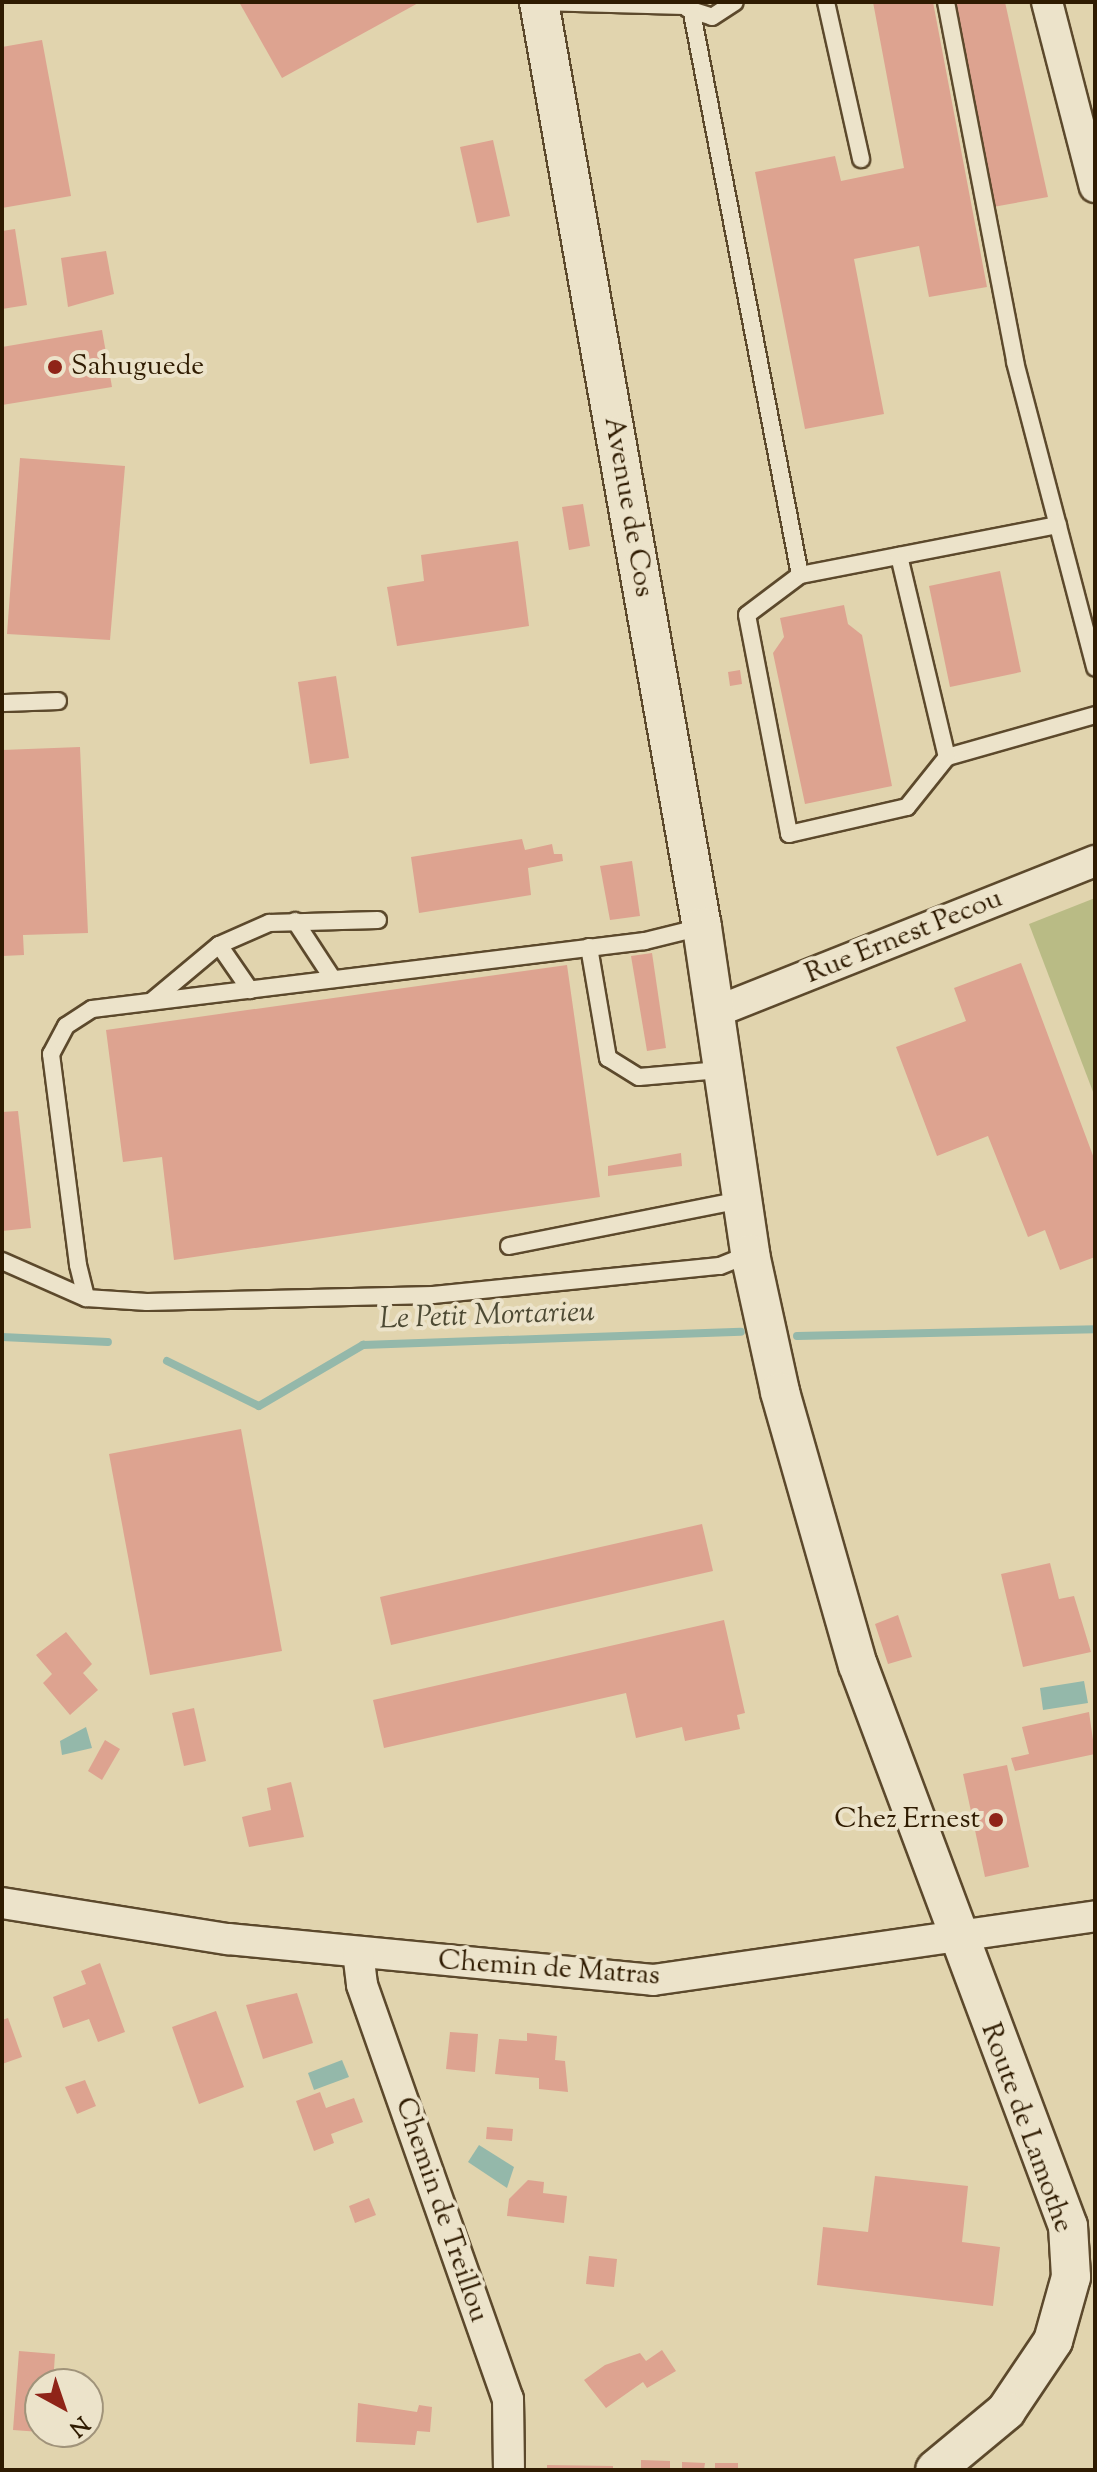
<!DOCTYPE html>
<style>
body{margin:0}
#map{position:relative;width:1097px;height:2472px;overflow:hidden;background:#e1d4ae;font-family:"Sorts Mill Goudy",serif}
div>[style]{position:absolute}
.green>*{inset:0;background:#b9bb85}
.water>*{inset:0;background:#94b8aa}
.stream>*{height:8px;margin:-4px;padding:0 4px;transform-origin:4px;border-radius:4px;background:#94b8aa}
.building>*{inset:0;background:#dda390}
.roads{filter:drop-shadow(2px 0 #5c492c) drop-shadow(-2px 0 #5c492c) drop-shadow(0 2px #5c492c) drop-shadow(0 -2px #5c492c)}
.service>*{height:16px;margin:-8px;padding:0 8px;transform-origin:8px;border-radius:8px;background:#ece3ca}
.minor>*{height:30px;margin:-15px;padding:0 15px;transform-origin:15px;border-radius:15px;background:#ece3ca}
.tertiary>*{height:38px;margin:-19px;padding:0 19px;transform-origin:19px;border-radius:19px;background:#ece3ca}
.dots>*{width:22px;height:22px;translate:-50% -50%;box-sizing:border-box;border:4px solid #ece3ca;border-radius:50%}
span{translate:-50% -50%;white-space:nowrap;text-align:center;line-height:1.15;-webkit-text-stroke:8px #ece3ca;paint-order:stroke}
.poi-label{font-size:28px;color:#2f1b01}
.left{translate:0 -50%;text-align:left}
.right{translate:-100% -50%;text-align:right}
.street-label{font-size:28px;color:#2f1b01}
.water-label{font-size:30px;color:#4d4a34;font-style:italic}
.frame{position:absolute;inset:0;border:4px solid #2f1b01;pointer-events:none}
.north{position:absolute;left:24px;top:2368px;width:80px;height:80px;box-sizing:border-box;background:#ece3ca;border:2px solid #a0937a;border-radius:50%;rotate:140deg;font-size:22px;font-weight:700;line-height:32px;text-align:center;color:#2f1b01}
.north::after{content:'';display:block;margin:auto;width:28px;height:36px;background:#8f2418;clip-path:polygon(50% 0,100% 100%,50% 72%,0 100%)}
</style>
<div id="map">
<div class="green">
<i style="clip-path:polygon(1095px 898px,1095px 1097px,1029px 924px)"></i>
</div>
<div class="water">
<i style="clip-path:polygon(1084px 1681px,1088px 1703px,1043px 1710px,1040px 1688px)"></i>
<i style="clip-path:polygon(86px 1727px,92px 1748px,62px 1755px,60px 1741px)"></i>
<i style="clip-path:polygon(342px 2060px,349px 2077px,314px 2090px,308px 2073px)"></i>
<i style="clip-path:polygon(479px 2145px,514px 2167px,507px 2188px,468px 2162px)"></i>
</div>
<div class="stream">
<i style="left:797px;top:1336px;width:298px;rotate:-1.3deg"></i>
<i style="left:2px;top:1337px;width:106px;rotate:2.7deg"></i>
<i style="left:167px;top:1361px;width:102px;rotate:26.1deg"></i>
<i style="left:259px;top:1406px;width:121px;rotate:-30.4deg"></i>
<i style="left:363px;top:1345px;width:378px;rotate:-2deg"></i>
</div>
<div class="building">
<i style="clip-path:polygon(239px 2px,420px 2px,282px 78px)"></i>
<i style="clip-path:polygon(873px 2px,933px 2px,987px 287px,929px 297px,919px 246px,854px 259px,884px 414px,805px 429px,755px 172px,835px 156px,841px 181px,904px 168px)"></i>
<i style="clip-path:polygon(954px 2px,1005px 2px,1048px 197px,993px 207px)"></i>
<i style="clip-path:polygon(42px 40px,71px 196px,2px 208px,2px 47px)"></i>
<i style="clip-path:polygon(493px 140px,510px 216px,477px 223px,460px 147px)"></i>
<i style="clip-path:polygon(15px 229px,27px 305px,2px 309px,2px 231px)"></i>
<i style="clip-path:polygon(106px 251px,114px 294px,68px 307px,61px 258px)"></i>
<i style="clip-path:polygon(102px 330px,112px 387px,2px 405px,2px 347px)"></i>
<i style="clip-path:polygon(20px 458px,125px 466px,110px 640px,7px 634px)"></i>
<i style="clip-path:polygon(583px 504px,590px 546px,569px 550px,562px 507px)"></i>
<i style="clip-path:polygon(518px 541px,529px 626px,397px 646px,387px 587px,424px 581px,421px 555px)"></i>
<i style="clip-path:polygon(1000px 571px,1021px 672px,950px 687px,929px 586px)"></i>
<i style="clip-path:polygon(844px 605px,848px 624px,862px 635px,892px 786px,805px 804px,773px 653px,784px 637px,780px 618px)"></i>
<i style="clip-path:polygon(740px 670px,742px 684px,730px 686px,728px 672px)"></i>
<i style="clip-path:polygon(336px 676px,349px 758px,310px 764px,298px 682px)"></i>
<i style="clip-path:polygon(80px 747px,88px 933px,23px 935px,24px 955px,2px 956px,2px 750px)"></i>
<i style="clip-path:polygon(522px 839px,525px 850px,552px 844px,554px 854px,562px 854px,563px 861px,528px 868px,531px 895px,419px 913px,411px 857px)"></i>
<i style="clip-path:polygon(632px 861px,640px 916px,610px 920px,600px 866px)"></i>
<i style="clip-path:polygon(652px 953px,666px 1048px,647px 1051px,631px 956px)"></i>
<i style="clip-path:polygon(1021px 963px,1095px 1161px,1095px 1257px,1060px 1270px,1045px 1230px,1028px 1237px,988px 1136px,937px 1156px,896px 1047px,966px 1021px,954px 988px)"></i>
<i style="clip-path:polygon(567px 965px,600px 1197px,174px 1260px,162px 1157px,123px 1162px,106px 1030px)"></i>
<i style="clip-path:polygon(18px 1111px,31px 1228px,2px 1231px,2px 1112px)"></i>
<i style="clip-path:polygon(681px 1153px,682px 1166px,608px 1176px,608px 1166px)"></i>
<i style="clip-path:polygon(241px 1429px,282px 1651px,150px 1675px,109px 1454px)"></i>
<i style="clip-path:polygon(702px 1524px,713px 1571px,391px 1645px,380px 1597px)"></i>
<i style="clip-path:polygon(1050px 1563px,1059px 1599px,1074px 1596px,1091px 1652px,1023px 1667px,1001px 1574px)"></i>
<i style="clip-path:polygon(898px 1615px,912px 1657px,888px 1664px,875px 1624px)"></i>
<i style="clip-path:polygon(724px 1620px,745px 1713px,737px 1715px,740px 1729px,685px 1741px,682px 1727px,636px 1738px,626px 1693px,384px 1748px,373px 1700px)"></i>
<i style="clip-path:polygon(66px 1632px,92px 1664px,83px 1673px,98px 1690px,70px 1715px,43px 1683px,52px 1674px,36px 1655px)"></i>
<i style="clip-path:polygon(194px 1708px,206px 1761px,184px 1766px,172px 1713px)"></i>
<i style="clip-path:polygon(1089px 1712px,1095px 1754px,1015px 1771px,1011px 1758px,1029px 1754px,1022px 1727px)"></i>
<i style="clip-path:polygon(105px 1740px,120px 1749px,102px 1780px,88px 1771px)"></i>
<i style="clip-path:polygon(1007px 1765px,1029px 1867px,985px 1877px,963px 1774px)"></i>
<i style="clip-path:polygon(291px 1782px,304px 1837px,249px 1847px,242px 1817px,271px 1810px,267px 1788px)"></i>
<i style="clip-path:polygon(100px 1963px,125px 2032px,98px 2042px,89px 2019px,63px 2028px,53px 1997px,86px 1984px,81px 1971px)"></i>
<i style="clip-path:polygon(297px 1993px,313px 2043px,263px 2059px,246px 2005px)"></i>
<i style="clip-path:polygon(216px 2011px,244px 2087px,199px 2104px,172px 2027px)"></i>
<i style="clip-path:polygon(8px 2018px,22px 2057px,2px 2064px,2px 2020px)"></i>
<i style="clip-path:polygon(450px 2032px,478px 2034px,475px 2072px,446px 2069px)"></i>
<i style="clip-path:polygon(527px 2033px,557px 2036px,555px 2060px,565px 2061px,568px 2092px,539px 2089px,539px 2078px,495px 2074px,499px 2039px,527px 2041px)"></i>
<i style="clip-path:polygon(85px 2080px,96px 2106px,77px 2114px,65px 2087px)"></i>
<i style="clip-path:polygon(320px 2092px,326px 2108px,354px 2098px,363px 2122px,331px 2134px,334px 2143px,314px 2151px,296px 2101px)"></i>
<i style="clip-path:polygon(487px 2127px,513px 2129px,512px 2141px,486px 2139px)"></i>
<i style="clip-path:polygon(875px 2176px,968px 2186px,962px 2242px,1000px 2247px,993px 2306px,817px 2285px,823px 2227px,868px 2232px)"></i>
<i style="clip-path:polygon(528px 2180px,544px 2182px,543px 2193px,567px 2196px,564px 2223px,507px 2216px,509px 2199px)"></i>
<i style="clip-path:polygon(369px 2198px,376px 2215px,355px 2223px,349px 2206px)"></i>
<i style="clip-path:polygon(589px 2256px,617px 2259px,614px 2287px,586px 2284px)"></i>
<i style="clip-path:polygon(662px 2350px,676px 2371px,647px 2388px,643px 2382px,606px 2408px,584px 2380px,605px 2365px,640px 2353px,646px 2361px)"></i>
<i style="clip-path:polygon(19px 2351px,55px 2354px,53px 2384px,40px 2384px,40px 2432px,13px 2430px)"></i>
<i style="clip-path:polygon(358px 2403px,417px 2412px,419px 2405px,432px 2407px,430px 2432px,417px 2431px,415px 2445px,356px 2442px)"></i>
<i style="clip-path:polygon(641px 2460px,670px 2461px,670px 2470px,641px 2470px)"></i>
<i style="clip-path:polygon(682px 2462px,705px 2463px,704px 2470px,682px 2470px)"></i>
<i style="clip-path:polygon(715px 2463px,738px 2463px,738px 2470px,715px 2470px)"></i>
<i style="clip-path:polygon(547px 2465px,613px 2466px,613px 2470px,547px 2470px)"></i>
</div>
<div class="roads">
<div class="service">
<i style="left:539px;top:2px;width:145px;rotate:1.6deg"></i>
<i style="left:826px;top:2px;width:161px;rotate:77.4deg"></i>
<i style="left:946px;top:2px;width:367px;rotate:79.1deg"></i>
<i style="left:1015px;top:362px;width:316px;rotate:75.3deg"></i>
<i style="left:688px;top:9px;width:25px;rotate:18deg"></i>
<i style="left:712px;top:17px;width:27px;rotate:-33deg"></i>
<i style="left:692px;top:13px;width:572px;rotate:79.12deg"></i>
<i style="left:1058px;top:525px;width:263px;rotate:169deg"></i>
<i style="left:800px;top:575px;width:66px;rotate:143deg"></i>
<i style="left:747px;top:615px;width:223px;rotate:79.1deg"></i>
<i style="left:789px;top:834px;width:121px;rotate:-12.9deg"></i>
<i style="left:907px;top:807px;width:64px;rotate:-51.3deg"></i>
<i style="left:947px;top:757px;width:154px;rotate:-15.8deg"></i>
<i style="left:899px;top:556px;width:207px;rotate:76.6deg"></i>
<i style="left:2px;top:703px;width:56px;rotate:-2deg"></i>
<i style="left:295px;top:921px;width:69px;rotate:56.8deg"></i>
<i style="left:702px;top:927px;width:59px;rotate:166.2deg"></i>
<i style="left:645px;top:941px;width:557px;rotate:172.99deg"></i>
<i style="left:92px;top:1009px;width:31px;rotate:147deg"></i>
<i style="left:66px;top:1026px;width:32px;rotate:118deg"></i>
<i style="left:51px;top:1054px;width:213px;rotate:82.7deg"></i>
<i style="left:78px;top:1265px;width:34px;rotate:76deg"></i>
<i style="left:86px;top:1298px;width:61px;rotate:3.8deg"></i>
<i style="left:147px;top:1302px;width:286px;rotate:-1.4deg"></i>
<i style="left:433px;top:1295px;width:288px;rotate:-5.8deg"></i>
<i style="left:720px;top:1266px;width:32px;rotate:-22deg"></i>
<i style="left:219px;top:945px;width:55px;rotate:55.4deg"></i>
<i style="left:589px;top:947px;width:113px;rotate:80.3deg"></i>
<i style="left:608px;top:1058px;width:36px;rotate:32deg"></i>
<i style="left:639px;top:1077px;width:81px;rotate:-4.9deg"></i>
<i style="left:152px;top:1001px;width:87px;rotate:-39.9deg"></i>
<i style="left:219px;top:945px;width:55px;rotate:-23.7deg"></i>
<i style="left:269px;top:923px;width:109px;rotate:-1.6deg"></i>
<i style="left:509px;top:1246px;width:237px;rotate:-11.2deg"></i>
<i style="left:2px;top:1261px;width:92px;rotate:23.8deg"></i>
</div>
<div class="minor">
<i style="left:1047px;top:2px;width:191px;rotate:75.5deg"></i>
<i style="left:713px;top:1013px;width:411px;rotate:-21.7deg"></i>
<i style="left:2px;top:1903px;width:229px;rotate:9.1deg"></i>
<i style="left:228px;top:1939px;width:427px;rotate:5.5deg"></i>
<i style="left:653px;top:1980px;width:447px;rotate:-8.2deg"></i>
<i style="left:358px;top:1952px;width:33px;rotate:83deg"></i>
<i style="left:362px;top:1985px;width:439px;rotate:70.6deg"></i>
<i style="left:508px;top:2399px;width:71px;rotate:89.2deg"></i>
</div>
<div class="tertiary">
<i style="left:539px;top:2px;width:939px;rotate:80.01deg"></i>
<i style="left:702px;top:927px;width:331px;rotate:81.6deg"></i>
<i style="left:750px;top:1254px;width:141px;rotate:77.7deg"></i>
<i style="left:780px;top:1392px;width:284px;rotate:74.1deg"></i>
<i style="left:858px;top:1665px;width:599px;rotate:69.48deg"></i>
<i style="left:1068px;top:2226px;width:51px;rotate:86.6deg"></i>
<i style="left:1071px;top:2277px;width:66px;rotate:105.7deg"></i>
<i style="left:1053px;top:2341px;width:84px;rotate:123.9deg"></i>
<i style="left:1006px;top:2411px;width:92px;rotate:140.3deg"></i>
</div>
</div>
<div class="dots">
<i style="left:55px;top:367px;background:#8f2418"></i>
<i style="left:996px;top:1820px;background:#8f2418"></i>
</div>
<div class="poi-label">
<span class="left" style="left:71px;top:367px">Sahuguede</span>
<span class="right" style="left:980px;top:1820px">Chez Ernest</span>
</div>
<div class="street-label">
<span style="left:628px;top:507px;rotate:80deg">Avenue de Cos</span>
<span style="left:904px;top:937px;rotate:-22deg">Rue Ernest Pecou</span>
<span style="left:549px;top:1969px;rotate:4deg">Chemin de Matras</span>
<span style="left:1026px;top:2128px;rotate:70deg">Route de Lamothe</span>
<span style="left:441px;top:2210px;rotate:71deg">Chemin de Treillou</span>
</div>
<div class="water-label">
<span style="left:487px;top:1317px;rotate:-2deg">Le Petit Mortarieu</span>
</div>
<div class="frame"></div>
<div class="north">N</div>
</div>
